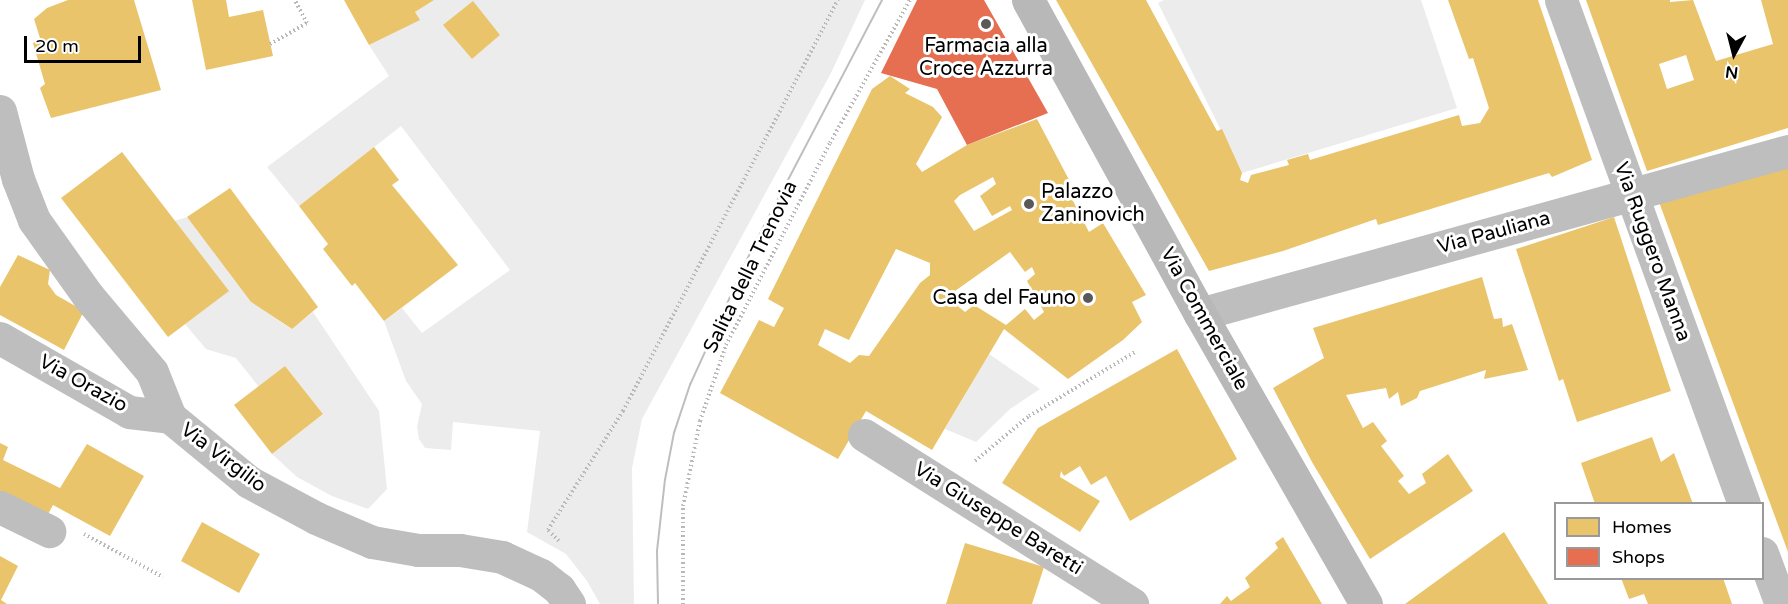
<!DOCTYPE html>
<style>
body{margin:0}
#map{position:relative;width:1788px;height:604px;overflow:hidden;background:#fff;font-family:"Varela Round",sans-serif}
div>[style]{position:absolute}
.green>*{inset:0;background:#ececec}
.homes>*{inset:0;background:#e9c46a}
.shops>*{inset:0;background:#e76f51}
.path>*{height:4px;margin-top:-2px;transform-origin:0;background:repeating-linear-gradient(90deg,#b9b9b9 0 1.5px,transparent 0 4.5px)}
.street>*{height:33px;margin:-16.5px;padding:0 16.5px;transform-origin:16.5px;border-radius:16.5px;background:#bebebe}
.secondary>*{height:33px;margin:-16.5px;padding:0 16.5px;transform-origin:16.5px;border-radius:16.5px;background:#b8b8b8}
.tram>*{height:1.5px;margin:-0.75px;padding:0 0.75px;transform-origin:0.75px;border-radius:0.75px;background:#bebebe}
.dots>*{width:16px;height:16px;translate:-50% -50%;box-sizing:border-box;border:3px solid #fff;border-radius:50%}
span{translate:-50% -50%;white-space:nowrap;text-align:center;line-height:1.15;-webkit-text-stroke:6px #fff;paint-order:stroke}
.poi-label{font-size:20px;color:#000}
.left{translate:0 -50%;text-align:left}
.right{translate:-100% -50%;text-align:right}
.street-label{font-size:20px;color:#000}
.legend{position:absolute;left:1554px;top:502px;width:210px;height:78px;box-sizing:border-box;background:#fff;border:2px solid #999;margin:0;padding:8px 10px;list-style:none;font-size:18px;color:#000}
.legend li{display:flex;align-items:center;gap:12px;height:30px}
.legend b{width:30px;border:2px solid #999}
.north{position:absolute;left:1704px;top:24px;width:60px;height:60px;-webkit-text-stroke:4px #fff;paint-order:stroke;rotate:187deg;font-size:16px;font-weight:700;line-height:24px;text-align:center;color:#000}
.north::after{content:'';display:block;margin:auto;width:21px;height:27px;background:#000;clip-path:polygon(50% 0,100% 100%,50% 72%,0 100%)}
.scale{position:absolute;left:24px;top:36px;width:117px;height:27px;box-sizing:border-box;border:3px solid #000;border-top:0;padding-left:8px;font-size:18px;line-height:21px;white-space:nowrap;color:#000;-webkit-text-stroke:4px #fff;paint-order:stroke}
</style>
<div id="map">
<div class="green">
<i style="clip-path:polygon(evenodd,434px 0,865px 0,831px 73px,642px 419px,632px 468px,634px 604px,600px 604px,587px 581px,566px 554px,527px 532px,540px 431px,453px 422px,451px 450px,425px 448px,419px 439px,417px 427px,422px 404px,406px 381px,384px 321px,402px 308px,422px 333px,510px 270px,401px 126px,299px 206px,267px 167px,389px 76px,369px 45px,419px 20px,415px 12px,434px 0,473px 2px,500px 35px,472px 59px,444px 25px,473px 2px)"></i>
<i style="clip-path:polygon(1164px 0,1421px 0,1457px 108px,1242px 173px,1158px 3px)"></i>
<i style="clip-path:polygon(187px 217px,251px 302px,291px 329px,313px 312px,379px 411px,387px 489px,368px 509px,332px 496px,297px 477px,272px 454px,323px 414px,285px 366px,259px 387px,236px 358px,206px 349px,185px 324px,228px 291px,174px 221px)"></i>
<i style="clip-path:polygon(989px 354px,1040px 389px,1010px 409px,976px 442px,945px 429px)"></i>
</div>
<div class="homes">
<i style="clip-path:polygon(68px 0,134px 0,161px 90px,51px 118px,40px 88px,45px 84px,33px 43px,40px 38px,34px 19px,47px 8px)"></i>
<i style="clip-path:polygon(192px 0,226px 0,229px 17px,263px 10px,273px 56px,206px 70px)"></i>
<i style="clip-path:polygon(344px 0,434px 0,415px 12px,420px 20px,369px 45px)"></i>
<i style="clip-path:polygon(1056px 0,1146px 0,1217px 131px,1222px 129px,1242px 173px,1240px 180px,1248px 183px,1251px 175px,1289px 165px,1287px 160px,1308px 154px,1310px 160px,1459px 115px,1462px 126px,1480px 123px,1489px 108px,1473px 58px,1469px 59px,1448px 0,1538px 0,1592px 160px,1552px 177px,1549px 173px,1378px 225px,1376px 219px,1283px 251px,1209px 271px)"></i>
<i style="clip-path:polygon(evenodd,1586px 0,1670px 0,1670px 2px,1693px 0,1716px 61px,1773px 44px,1761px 0,1788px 0,1788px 128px,1647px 171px,1586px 0,1686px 55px,1694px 80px,1667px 89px,1659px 64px,1686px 55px)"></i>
<i style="clip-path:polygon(473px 1px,500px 35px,472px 59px,443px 25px)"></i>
<i style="clip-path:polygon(evenodd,890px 76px,910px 89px,905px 93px,933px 107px,942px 117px,916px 164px,922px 172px,967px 145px,1037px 119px,1076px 193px,1071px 197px,1089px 232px,1103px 223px,1146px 295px,1132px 302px,1142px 322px,1123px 340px,1068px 379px,1004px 329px,932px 450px,866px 411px,838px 459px,720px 393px,759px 320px,774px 327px,784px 308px,768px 299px,872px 89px,890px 76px,993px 177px,996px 184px,980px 196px,992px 216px,1010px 206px,1012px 210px,974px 231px,954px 201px,960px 195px,993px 177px,890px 76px,896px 249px,930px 263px,930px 275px,920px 283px,869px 356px,859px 355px,850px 363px,818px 345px,825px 329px,849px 340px,896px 249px,890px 76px,1010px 252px,1025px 272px,1032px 267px,1035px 274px,1027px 281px,1044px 312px,1034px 320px,1025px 309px,1006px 325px,974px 305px,965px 312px,949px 299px,955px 291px,1010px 252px)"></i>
<i style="clip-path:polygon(374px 147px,399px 180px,392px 185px,458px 265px,384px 321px,355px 283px,352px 286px,323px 249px,328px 244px,299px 206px)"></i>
<i style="clip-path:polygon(122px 152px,229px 291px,168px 337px,61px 198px)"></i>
<i style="clip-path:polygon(1788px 165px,1788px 552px,1659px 202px)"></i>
<i style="clip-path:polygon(230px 188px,318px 307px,292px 329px,251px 302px,187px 217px)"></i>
<i style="clip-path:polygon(1614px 217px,1671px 391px,1577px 422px,1563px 379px,1559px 381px,1516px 249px)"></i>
<i style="clip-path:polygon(18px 255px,50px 270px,48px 284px,56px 295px,84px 311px,64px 350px,0 315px,0 287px)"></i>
<i style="clip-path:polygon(1482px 277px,1494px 319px,1502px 318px,1503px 327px,1512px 324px,1528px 370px,1484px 379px,1486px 370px,1420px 391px,1417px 398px,1401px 406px,1398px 392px,1389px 399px,1386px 388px,1346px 395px,1363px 428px,1373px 422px,1387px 441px,1381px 446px,1404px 476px,1398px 481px,1409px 494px,1426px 483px,1422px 474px,1448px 454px,1473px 491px,1370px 559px,1312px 462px,1273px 388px,1324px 358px,1313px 328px)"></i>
<i style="clip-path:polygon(1177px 349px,1237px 459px,1130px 521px,1106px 476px,1091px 485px,1080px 466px,1064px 476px,1061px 471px,1060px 477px,1100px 501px,1080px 532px,1002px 483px,1038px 428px)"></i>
<i style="clip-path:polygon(285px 366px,323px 414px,272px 454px,234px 405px)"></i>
<i style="clip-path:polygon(1652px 437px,1661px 462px,1674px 453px,1693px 504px,1595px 504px,1581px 463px)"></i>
<i style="clip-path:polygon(0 443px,8px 447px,3px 460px,60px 488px,87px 444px,144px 476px,110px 536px,53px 505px,47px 516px,0 493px)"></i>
<i style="clip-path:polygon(202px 522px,260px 554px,239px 593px,181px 561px)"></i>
<i style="clip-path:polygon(1504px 532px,1548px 604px,1405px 604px)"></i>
<i style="clip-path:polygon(1283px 537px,1322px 604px,1220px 604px,1227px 596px,1231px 601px,1250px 587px,1245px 578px,1278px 548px,1275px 543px)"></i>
<i style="clip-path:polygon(965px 543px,1044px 567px,1032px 604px,946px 604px)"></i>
<i style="clip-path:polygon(0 556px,18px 566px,1px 600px,7px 604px,0 604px)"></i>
<i style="clip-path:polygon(1621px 578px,1723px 578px,1732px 604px,1648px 604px,1644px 594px,1629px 599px)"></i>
</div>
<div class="shops">
<i style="clip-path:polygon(917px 0,984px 0,1048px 113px,967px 145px,937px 89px,881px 73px)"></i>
</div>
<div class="path">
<i style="left:270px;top:44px;width:43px;rotate:-29.6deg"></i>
<i style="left:307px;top:23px;width:26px;rotate:-118deg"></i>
<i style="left:975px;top:461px;width:70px;rotate:-39.8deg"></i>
<i style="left:1029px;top:416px;width:124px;rotate:-31.1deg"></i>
<i style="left:84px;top:534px;width:90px;rotate:28.6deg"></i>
<i style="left:559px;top:541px;width:16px;rotate:-135deg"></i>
<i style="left:548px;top:530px;width:141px;rotate:-57.8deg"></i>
<i style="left:623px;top:411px;width:464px;rotate:-62.4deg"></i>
<i style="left:683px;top:604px;width:98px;rotate:-90deg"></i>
<i style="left:683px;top:506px;width:87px;rotate:-78.7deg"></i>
<i style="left:700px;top:421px;width:80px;rotate:-71.1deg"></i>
<i style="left:726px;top:345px;width:227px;rotate:-62.8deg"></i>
<i style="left:830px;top:143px;width:164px;rotate:-60.8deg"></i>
</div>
<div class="street">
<i style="left:1561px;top:0;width:536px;rotate:70.04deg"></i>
<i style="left:0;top:111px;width:70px;rotate:75.2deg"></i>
<i style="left:18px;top:179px;width:44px;rotate:68.7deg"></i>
<i style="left:34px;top:220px;width:93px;rotate:54.6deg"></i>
<i style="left:88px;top:296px;width:99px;rotate:49.9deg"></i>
<i style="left:152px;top:372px;width:48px;rotate:68.2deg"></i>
<i style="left:170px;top:417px;width:102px;rotate:39.4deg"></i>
<i style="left:249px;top:482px;width:76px;rotate:28.2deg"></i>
<i style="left:316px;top:518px;width:61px;rotate:23.2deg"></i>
<i style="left:372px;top:542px;width:47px;rotate:9.9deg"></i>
<i style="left:418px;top:550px;width:42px"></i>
<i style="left:460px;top:550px;width:43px;rotate:9.5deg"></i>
<i style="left:502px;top:557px;width:43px;rotate:24.8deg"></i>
<i style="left:541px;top:575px;width:23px;rotate:38deg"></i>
<i style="left:559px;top:589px;width:18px;rotate:56deg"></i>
<i style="left:1200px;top:314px;width:610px;rotate:-15.49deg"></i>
<i style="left:0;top:338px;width:149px;rotate:29.8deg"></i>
<i style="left:129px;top:412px;width:41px;rotate:7deg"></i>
<i style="left:864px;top:435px;width:317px;rotate:32.2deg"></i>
<i style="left:0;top:507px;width:55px;rotate:26.1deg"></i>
<i style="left:1762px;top:553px;width:54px;rotate:69.6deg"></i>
</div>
<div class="secondary">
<i style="left:1028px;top:0;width:358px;rotate:61.3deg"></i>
<i style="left:1200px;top:314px;width:334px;rotate:60.2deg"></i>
</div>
<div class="tram">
<i style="left:658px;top:604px;width:53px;rotate:-91.1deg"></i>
<i style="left:657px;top:551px;width:71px;rotate:-83.6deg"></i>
<i style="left:665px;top:480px;width:48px;rotate:-79.2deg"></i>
<i style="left:674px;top:433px;width:51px;rotate:-71.6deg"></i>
<i style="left:690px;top:385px;width:152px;rotate:-65.5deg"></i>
<i style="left:753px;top:247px;width:279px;rotate:-62.4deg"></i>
</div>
<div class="dots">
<i style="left:986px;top:24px;background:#595959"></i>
<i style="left:1029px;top:204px;background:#595959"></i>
<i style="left:1088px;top:298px;background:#595959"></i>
</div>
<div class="poi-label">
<span style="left:986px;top:58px">Farmacia alla<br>Croce Azzurra</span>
<span class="left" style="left:1041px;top:204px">Palazzo<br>Zaninovich</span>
<span class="right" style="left:1076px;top:298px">Casa del Fauno</span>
</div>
<div class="street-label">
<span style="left:1494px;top:233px;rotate:-15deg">Via Pauliana</span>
<span style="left:1652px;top:252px;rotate:70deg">Via Ruggero Manna</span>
<span style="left:751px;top:267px;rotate:-64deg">Salita della Trenovia</span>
<span style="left:1204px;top:319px;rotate:61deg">Via Commerciale</span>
<span style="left:83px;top:384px;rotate:29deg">Via Orazio</span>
<span style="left:223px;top:458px;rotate:37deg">Via Virgilio</span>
<span style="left:998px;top:519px;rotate:32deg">Via Giuseppe Baretti</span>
</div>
<ul class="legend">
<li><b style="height:16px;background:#e9c46a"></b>Homes</li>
<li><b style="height:16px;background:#e76f51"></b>Shops</li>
</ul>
<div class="north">N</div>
<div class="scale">20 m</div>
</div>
